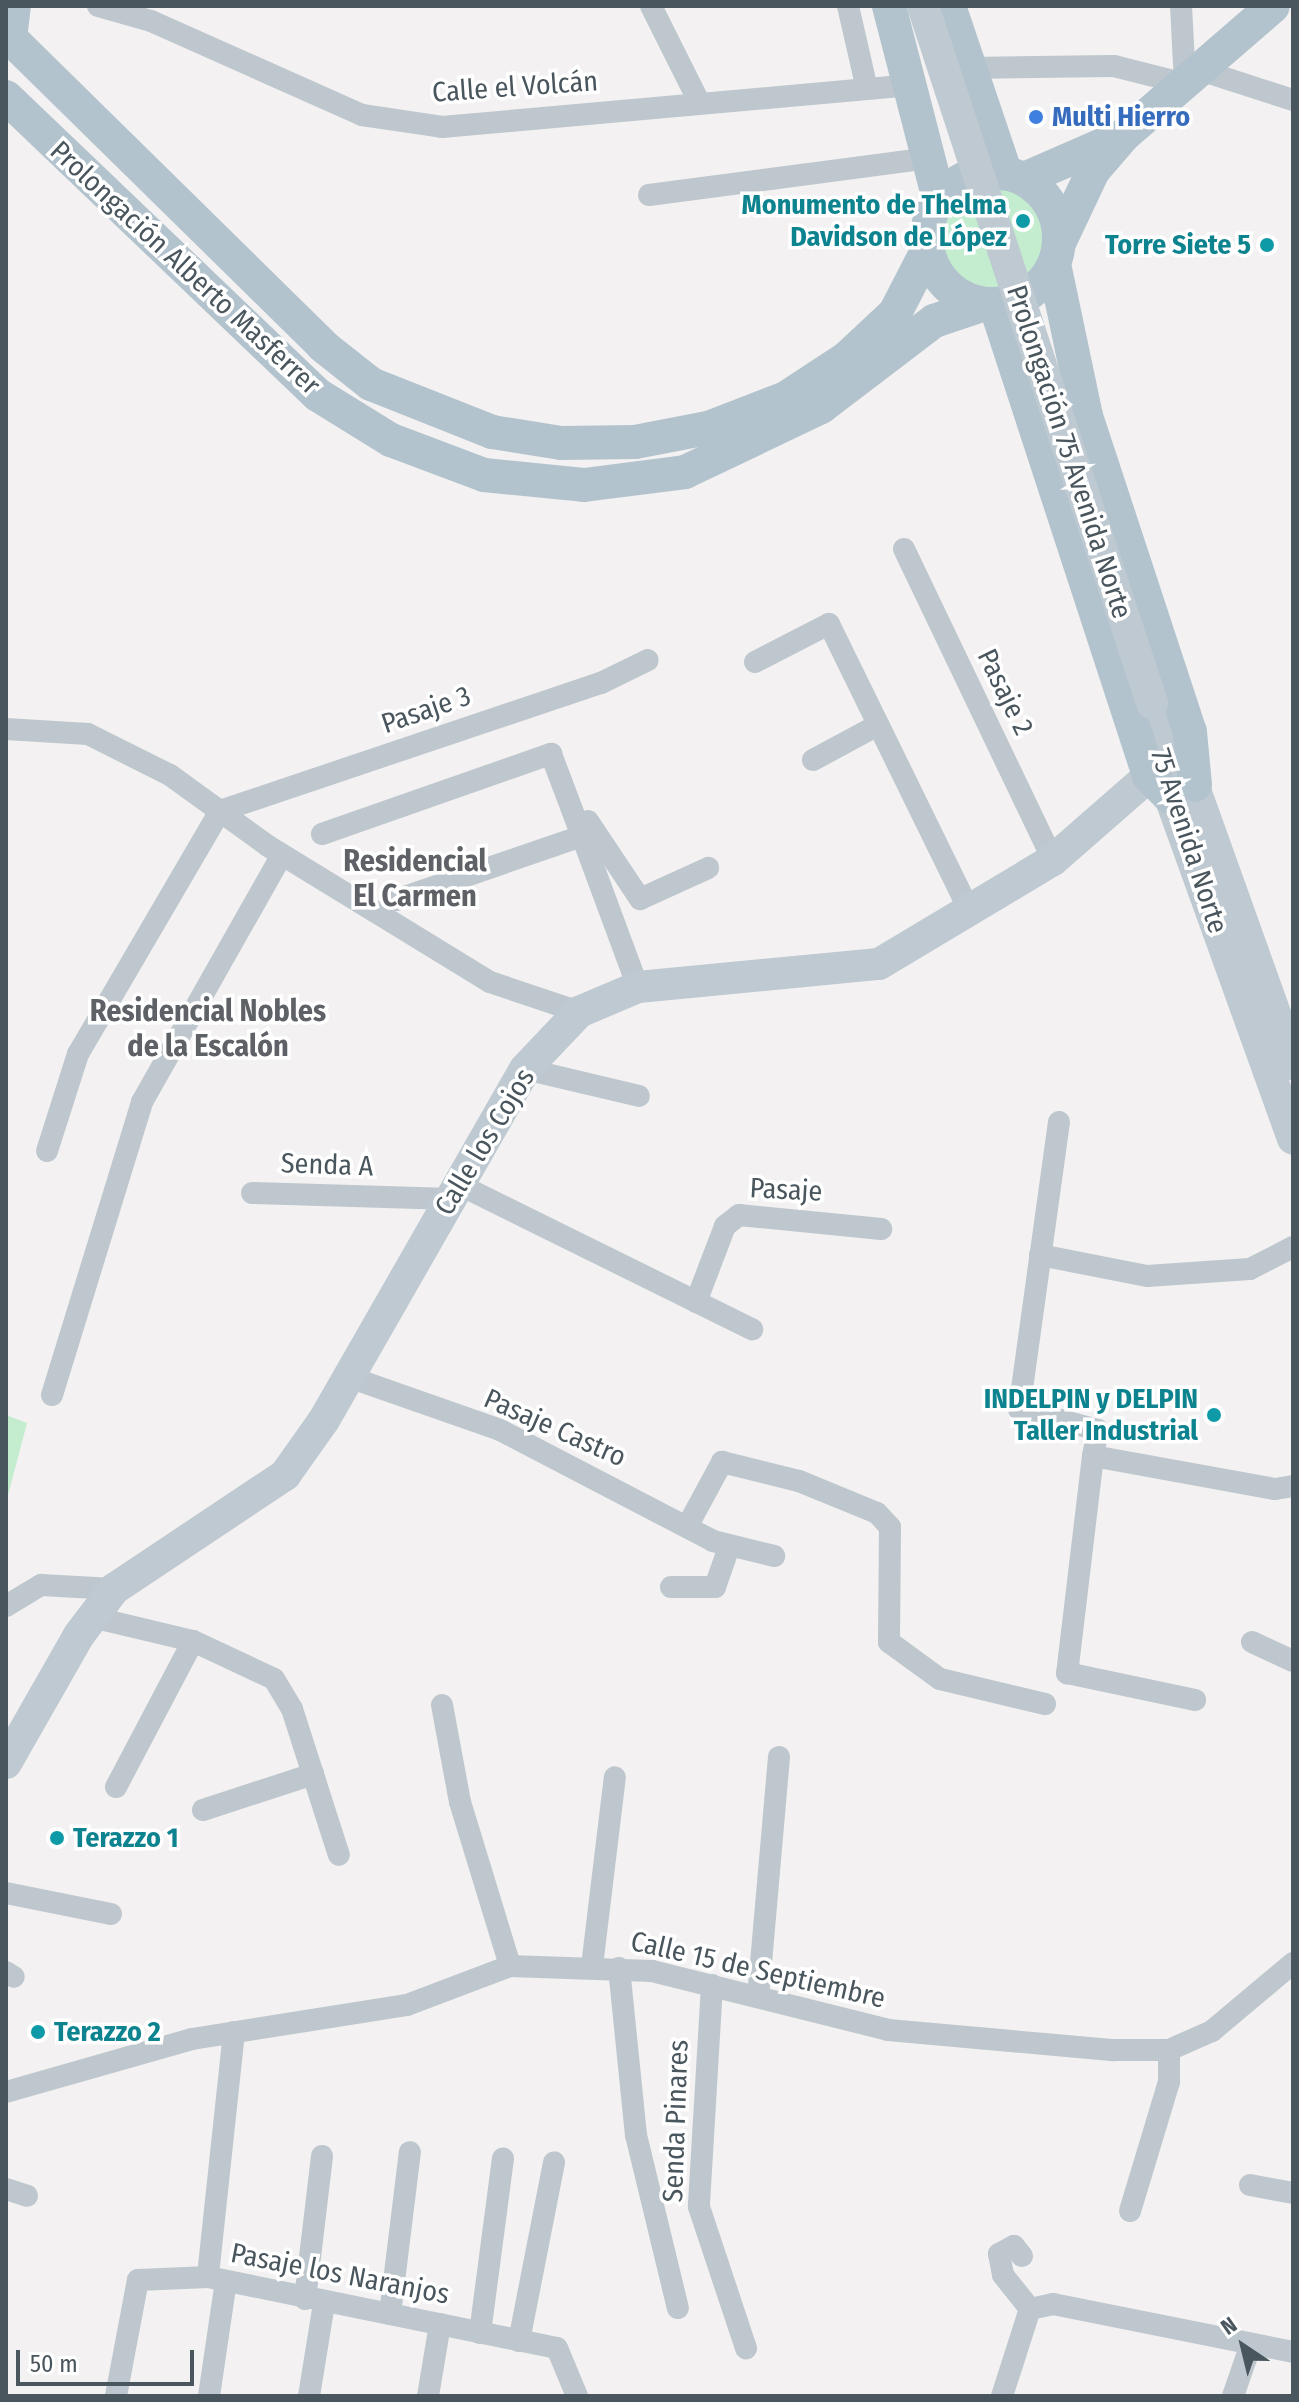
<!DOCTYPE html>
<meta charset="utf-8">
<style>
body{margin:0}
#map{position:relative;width:1299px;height:2402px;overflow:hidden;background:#f3f1f1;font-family:"Fira Sans Condensed",sans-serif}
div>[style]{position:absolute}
.green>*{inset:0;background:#c4edd0}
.round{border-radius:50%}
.street>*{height:22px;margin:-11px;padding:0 11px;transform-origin:11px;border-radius:11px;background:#bec7cd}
.secondary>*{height:32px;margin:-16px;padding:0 16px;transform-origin:16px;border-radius:16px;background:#bec9d1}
.primary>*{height:34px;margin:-17px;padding:0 17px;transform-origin:17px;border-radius:17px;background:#b3c3cd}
.primary>.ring{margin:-17px;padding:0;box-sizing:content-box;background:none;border:34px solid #b3c3cd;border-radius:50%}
.secondary-bridge>*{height:32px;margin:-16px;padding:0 16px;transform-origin:16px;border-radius:16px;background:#bec9d1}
.dots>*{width:22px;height:22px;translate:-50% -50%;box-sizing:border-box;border:4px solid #fff;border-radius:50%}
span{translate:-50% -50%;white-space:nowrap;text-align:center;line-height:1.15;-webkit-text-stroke:7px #fff;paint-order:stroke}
.street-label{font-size:28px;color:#4a565d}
.shop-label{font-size:28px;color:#366cbe;font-weight:700}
.left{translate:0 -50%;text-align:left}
.culture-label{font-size:28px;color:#0d838f;font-weight:700}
.right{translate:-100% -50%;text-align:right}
.neighbourhood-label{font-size:30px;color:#5e6266;font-weight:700}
.frame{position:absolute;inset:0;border:8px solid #4a565d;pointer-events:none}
.north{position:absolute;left:1203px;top:2306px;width:80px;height:80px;-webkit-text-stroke:6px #fff;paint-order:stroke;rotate:325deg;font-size:22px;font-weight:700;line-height:32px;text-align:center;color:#4a565d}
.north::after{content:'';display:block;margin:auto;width:28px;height:36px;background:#4a565d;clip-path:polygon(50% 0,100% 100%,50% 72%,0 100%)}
.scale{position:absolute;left:16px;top:2350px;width:178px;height:36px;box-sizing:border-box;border:4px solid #4a565d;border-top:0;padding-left:10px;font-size:24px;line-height:28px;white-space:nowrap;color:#4a565d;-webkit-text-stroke:6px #fff;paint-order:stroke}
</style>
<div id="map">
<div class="green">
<i class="round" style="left:943px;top:186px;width:106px;height:106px"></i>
<i style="clip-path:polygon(6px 1415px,27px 1423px,6px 1503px)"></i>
</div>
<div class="street">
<i style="left:98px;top:6px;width:55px;rotate:15.8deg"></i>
<i style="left:151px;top:21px;width:231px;rotate:24deg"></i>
<i style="left:362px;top:115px;width:81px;rotate:8.5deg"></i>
<i style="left:442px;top:127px;width:469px;rotate:-5.1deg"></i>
<i style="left:651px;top:6px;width:107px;rotate:63.4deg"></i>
<i style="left:848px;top:6px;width:85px;rotate:77.1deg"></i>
<i style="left:970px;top:68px;width:144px;rotate:-0.8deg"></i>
<i style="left:1114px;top:66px;width:73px;rotate:14.2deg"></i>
<i style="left:1185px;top:84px;width:78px;rotate:-92.9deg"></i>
<i style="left:1200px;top:70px;width:98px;rotate:17.9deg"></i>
<i style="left:649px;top:195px;width:284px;rotate:-7.5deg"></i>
<i style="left:904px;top:549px;width:345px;rotate:64.4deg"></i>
<i style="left:755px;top:662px;width:83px;rotate:-27.2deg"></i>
<i style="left:829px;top:624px;width:314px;rotate:63.9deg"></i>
<i style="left:6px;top:729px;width:82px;rotate:3.5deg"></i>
<i style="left:88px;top:734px;width:92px;rotate:26.6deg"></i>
<i style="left:170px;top:775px;width:121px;rotate:35.9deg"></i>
<i style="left:268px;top:846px;width:260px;rotate:31.5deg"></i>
<i style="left:490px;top:982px;width:94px;rotate:18.6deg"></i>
<i style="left:813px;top:760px;width:74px;rotate:-28.3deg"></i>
<i style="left:588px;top:821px;width:94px;rotate:56.3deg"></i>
<i style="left:640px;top:899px;width:75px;rotate:-24.5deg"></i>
<i style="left:322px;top:834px;width:243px;rotate:-19.3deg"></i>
<i style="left:551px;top:754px;width:88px;rotate:69.3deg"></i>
<i style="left:396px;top:900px;width:197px;rotate:-19deg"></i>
<i style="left:582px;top:836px;width:161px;rotate:69.7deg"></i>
<i style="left:525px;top:1069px;width:117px;rotate:13.3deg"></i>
<i style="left:1059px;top:1122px;width:290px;rotate:97.9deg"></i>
<i style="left:1019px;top:1409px;width:82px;rotate:14.9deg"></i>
<i style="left:1098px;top:1430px;width:26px;rotate:101deg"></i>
<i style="left:1093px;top:1456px;width:185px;rotate:10.3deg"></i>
<i style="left:1275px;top:1489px;width:18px;rotate:-9deg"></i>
<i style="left:47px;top:1151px;width:102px;rotate:-72.3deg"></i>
<i style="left:78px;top:1054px;width:281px;rotate:-59.7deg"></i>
<i style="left:220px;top:811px;width:402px;rotate:-18.6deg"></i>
<i style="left:601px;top:683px;width:52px;rotate:-26.1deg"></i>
<i style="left:460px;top:1185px;width:326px;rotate:26.3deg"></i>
<i style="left:252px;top:1193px;width:199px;rotate:1.7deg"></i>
<i style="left:1040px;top:1255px;width:109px;rotate:11.1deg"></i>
<i style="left:1147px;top:1276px;width:103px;rotate:-3.9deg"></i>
<i style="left:1250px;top:1269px;width:48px;rotate:-27.1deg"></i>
<i style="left:696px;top:1302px;width:81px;rotate:-69.1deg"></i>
<i style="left:725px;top:1226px;width:18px;rotate:-38deg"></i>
<i style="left:739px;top:1215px;width:143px;rotate:5.6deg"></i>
<i style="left:349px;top:1377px;width:160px;rotate:19.3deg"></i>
<i style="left:500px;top:1430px;width:240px;rotate:27.5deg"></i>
<i style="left:713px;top:1541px;width:63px;rotate:13.8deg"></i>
<i style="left:52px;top:1395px;width:307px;rotate:-72.9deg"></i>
<i style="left:142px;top:1102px;width:284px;rotate:-60.5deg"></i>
<i style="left:1093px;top:1456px;width:219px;rotate:96.8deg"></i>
<i style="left:1067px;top:1673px;width:131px;rotate:11.9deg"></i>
<i style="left:688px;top:1525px;width:72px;rotate:-61.6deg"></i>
<i style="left:722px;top:1462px;width:79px;rotate:13.9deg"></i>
<i style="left:799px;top:1481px;width:84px;rotate:22.3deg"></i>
<i style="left:877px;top:1513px;width:19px;rotate:47deg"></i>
<i style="left:890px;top:1527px;width:115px;rotate:90.5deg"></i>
<i style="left:889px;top:1642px;width:63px;rotate:36deg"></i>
<i style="left:940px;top:1679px;width:108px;rotate:13.4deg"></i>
<i style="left:671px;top:1587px;width:44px"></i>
<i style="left:715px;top:1587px;width:42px;rotate:-70.7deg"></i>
<i style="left:6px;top:1606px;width:41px;rotate:-31deg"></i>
<i style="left:41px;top:1585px;width:73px;rotate:3.1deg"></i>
<i style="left:92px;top:1617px;width:104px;rotate:13.4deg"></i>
<i style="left:193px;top:1641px;width:89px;rotate:25.1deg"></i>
<i style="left:274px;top:1679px;width:35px;rotate:59deg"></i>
<i style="left:292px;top:1709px;width:153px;rotate:72.2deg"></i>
<i style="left:1252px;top:1642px;width:45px;rotate:24.9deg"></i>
<i style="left:442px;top:1705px;width:99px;rotate:79.5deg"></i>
<i style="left:460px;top:1802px;width:171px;rotate:73deg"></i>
<i style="left:116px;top:1787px;width:165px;rotate:-62.2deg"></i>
<i style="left:203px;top:1810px;width:116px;rotate:-18.1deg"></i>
<i style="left:6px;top:1893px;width:107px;rotate:11.3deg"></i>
<i style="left:592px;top:1966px;width:190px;rotate:-83.1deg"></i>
<i style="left:619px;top:1968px;width:168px;rotate:84.2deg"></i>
<i style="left:636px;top:2135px;width:178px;rotate:76.4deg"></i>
<i style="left:6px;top:1972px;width:9px;rotate:32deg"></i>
<i style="left:712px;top:1985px;width:222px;rotate:93.4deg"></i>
<i style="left:699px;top:2207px;width:149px;rotate:71.6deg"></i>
<i style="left:758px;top:1997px;width:241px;rotate:-85deg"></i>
<i style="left:234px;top:2032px;width:246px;rotate:96.1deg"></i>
<i style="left:208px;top:2277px;width:356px;rotate:11.5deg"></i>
<i style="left:6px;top:2092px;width:193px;rotate:-15.9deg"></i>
<i style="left:192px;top:2039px;width:218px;rotate:-9deg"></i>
<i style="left:407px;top:2005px;width:110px;rotate:-20.7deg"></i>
<i style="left:510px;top:1966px;width:142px;rotate:2deg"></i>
<i style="left:652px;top:1971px;width:243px;rotate:14deg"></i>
<i style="left:888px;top:2030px;width:227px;rotate:5.1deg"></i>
<i style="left:1114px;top:2050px;width:55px"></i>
<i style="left:1169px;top:2050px;width:47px;rotate:-23.8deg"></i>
<i style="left:1212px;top:2031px;width:106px;rotate:-40deg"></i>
<i style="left:1250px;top:2185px;width:44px;rotate:10.5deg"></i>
<i style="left:6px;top:2189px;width:22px;rotate:18deg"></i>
<i style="left:1130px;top:2211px;width:135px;rotate:-73.2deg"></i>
<i style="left:1169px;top:2082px;width:32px;rotate:-90deg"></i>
<i style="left:1022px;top:2256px;width:13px;rotate:-129deg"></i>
<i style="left:1014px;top:2246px;width:17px;rotate:152deg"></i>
<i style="left:999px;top:2254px;width:21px;rotate:79deg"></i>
<i style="left:1003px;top:2275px;width:43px;rotate:51.5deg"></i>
<i style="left:305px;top:2299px;width:144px;rotate:-83.2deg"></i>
<i style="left:1030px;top:2309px;width:24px;rotate:-12deg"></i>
<i style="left:1053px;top:2304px;width:245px;rotate:11.3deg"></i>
<i style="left:390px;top:2314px;width:163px;rotate:-83deg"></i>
<i style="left:480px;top:2333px;width:176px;rotate:-82.5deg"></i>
<i style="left:519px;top:2341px;width:182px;rotate:-78.9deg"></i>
<i style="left:557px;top:2348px;width:52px;rotate:67.4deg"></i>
<i style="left:116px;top:2396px;width:118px;rotate:-79.3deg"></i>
<i style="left:138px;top:2280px;width:70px;rotate:-2.5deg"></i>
<i style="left:209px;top:2396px;width:116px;rotate:-81.6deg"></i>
<i style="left:309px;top:2396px;width:94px;rotate:-80.8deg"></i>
<i style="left:428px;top:2396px;width:73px;rotate:-80.5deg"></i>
<i style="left:1002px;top:2396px;width:91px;rotate:-72.2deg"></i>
<i style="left:1233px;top:2396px;width:55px;rotate:-70.9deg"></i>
</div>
<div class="secondary">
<i style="left:1152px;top:703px;width:96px;rotate:79.2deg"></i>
<i style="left:1170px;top:797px;width:363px;rotate:70.2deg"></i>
<i style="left:1185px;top:762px;width:321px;rotate:70.3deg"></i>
<i style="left:6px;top:1763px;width:147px;rotate:-60.3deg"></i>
<i style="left:79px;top:1635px;width:58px;rotate:-52.7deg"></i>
<i style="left:114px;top:1589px;width:206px;rotate:-33.7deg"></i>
<i style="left:285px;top:1475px;width:67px;rotate:-54.7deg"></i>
<i style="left:324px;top:1420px;width:404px;rotate:-60.2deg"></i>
<i style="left:525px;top:1069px;width:79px;rotate:-46.5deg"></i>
<i style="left:579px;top:1012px;width:64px;rotate:-23deg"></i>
<i style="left:638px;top:987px;width:242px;rotate:-5.5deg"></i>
<i style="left:879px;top:964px;width:203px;rotate:-30.9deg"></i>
<i style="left:1053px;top:860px;width:128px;rotate:-41.2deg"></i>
</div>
<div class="primary">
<i style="left:889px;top:6px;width:200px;rotate:75.5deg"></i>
<i style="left:949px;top:6px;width:177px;rotate:71.3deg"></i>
<i style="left:6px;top:34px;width:445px;rotate:44.5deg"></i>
<i style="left:323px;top:346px;width:61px;rotate:38.4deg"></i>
<i style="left:371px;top:384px;width:130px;rotate:21.6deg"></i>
<i style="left:492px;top:432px;width:70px;rotate:9.1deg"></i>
<i style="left:561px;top:443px;width:74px;rotate:-0.8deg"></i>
<i style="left:635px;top:442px;width:74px;rotate:-10.9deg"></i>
<i style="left:708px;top:428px;width:84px;rotate:-21deg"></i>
<i style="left:786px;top:398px;width:73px;rotate:-33.3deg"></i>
<i style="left:847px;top:358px;width:66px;rotate:-43.2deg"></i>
<i style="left:895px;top:313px;width:72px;rotate:-62.7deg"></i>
<i style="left:10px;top:38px;width:32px;rotate:-83deg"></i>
<i style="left:6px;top:97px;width:431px;rotate:43.7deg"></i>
<i style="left:318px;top:395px;width:86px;rotate:31.7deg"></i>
<i style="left:391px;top:440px;width:99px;rotate:20.6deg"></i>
<i style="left:484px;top:475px;width:100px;rotate:5.7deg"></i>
<i style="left:584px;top:485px;width:102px;rotate:-7.3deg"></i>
<i style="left:685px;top:472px;width:151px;rotate:-25.5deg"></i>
<i style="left:821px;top:407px;width:142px;rotate:-37.3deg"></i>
<i style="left:934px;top:321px;width:54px;rotate:-18.4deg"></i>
<i class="ring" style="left:927px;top:172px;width:98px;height:98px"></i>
<i style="left:1024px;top:179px;width:100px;rotate:-23.5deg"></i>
<i style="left:1059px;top:243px;width:80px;rotate:-64.7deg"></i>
<i style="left:1093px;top:171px;width:46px;rotate:-49.4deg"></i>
<i style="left:1123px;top:136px;width:198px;rotate:-40.9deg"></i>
<i style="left:1054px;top:264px;width:155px;rotate:78.1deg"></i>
<i style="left:1086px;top:416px;width:333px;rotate:71.8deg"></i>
<i style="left:1190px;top:732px;width:53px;rotate:84.6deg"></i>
<i style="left:995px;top:304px;width:496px;rotate:71.9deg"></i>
<i style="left:1149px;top:776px;width:30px;rotate:45deg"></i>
</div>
<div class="secondary-bridge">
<i style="left:923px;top:6px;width:734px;rotate:71.81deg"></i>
</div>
<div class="dots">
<i style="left:1036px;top:117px;background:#3f7fe0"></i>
<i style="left:1023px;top:221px;background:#0f9aa8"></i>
<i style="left:1267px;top:245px;background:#0f9aa8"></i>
<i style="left:1214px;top:1415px;background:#0f9aa8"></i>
<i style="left:57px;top:1838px;background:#0f9aa8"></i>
<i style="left:38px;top:2032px;background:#0f9aa8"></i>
</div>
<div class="street-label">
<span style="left:515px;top:87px;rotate:-4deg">Calle el Volcán</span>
<span style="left:185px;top:268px;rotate:43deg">Prolongación Alberto Masferrer</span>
<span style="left:1069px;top:452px;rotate:72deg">Prolongación 75 Avenida Norte</span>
<span style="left:1005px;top:692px;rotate:64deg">Pasaje 2</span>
<span style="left:426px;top:710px;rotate:-19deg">Pasaje 3</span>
<span style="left:1189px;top:841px;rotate:72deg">75 Avenida Norte</span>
<span style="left:485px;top:1142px;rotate:-59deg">Calle los Cojos</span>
<span style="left:327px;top:1165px;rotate:2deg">Senda A</span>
<span style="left:786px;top:1190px;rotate:3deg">Pasaje</span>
<span style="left:555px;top:1428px;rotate:24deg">Pasaje Castro</span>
<span style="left:758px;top:1970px;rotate:13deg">Calle 15 de Septiembre</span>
<span style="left:676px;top:2121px;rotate:-88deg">Senda Pinares</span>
<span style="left:340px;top:2274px;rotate:11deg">Pasaje los Naranjos</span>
</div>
<div class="shop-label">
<span class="left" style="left:1052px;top:117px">Multi Hierro</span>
</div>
<div class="culture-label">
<span class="right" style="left:1007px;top:221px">Monumento de Thelma<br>Davidson de López</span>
<span class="right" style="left:1251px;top:245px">Torre Siete 5</span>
<span class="right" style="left:1198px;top:1415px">INDELPIN y DELPIN<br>Taller Industrial</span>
<span class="left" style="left:73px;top:1838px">Terazzo 1</span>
<span class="left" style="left:54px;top:2032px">Terazzo 2</span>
</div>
<div class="neighbourhood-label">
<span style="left:415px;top:878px">Residencial<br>El Carmen</span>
<span style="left:208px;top:1028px">Residencial Nobles<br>de la Escalón</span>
</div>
<div class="frame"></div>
<div class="north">N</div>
<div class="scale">50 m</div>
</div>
